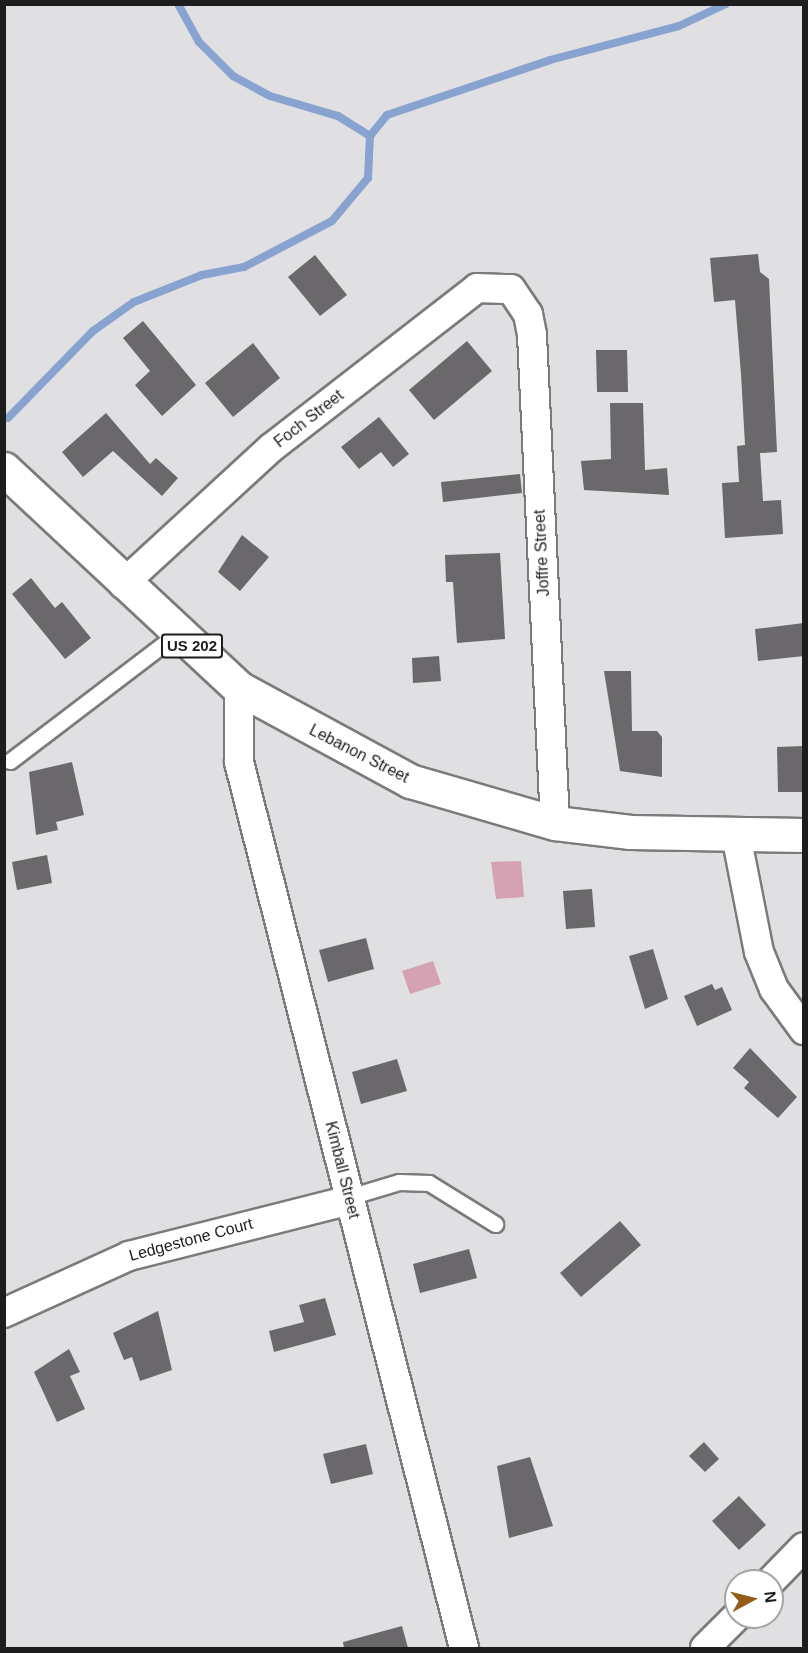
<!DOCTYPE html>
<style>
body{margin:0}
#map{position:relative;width:808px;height:1653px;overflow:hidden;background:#e0dfe2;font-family:Arial,sans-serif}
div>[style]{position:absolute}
.green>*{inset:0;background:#d5a2b4}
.stream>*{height:8px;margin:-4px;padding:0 4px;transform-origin:4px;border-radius:4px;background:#89a3d0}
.building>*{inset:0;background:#6a686a}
.roads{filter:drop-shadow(2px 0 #7b7a7c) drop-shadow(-2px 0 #7b7a7c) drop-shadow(0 2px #7b7a7c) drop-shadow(0 -2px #7b7a7c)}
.service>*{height:15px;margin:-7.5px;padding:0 7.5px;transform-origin:7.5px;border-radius:7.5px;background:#fff}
.minor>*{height:28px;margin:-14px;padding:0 14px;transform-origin:14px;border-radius:14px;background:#fff}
.trunk>*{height:33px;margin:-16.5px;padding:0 16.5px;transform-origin:16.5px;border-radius:16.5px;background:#fff}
span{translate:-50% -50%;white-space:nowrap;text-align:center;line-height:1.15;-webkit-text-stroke:4.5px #fff;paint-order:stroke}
.shield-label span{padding:2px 4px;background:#fff;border:2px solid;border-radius:4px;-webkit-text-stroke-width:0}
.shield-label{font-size:15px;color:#1e1d1e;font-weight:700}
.street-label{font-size:16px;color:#1e1d1e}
.frame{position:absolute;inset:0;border:6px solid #1e1d1e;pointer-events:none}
.north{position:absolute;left:724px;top:1569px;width:60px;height:60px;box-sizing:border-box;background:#fff;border:2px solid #a5a5a5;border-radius:50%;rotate:83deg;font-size:16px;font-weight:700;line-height:24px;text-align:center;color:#1e1d1e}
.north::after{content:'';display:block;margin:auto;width:21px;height:27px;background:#945c16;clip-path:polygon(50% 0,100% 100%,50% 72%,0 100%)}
</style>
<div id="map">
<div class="green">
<i style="clip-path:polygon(521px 861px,524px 897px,496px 899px,491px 862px)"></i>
<i style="clip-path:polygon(433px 961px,441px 984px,410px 994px,402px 971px)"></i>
</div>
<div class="stream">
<i style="left:178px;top:4px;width:43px;rotate:61.1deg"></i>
<i style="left:199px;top:42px;width:48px;rotate:45deg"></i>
<i style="left:233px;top:76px;width:42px;rotate:28.4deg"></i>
<i style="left:270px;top:96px;width:71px;rotate:16.4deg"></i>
<i style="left:338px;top:116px;width:38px;rotate:32deg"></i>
<i style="left:8px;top:418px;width:122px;rotate:-45.7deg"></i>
<i style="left:93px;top:331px;width:50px;rotate:-35.3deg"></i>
<i style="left:134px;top:302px;width:73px;rotate:-21.7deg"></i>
<i style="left:202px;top:275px;width:43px;rotate:-10.8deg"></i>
<i style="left:244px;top:267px;width:99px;rotate:-27.6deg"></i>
<i style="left:332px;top:221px;width:56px;rotate:-50.1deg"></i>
<i style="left:368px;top:178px;width:42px;rotate:-87.3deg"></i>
<i style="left:370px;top:136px;width:27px;rotate:-51deg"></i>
<i style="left:387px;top:115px;width:172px;rotate:-18.6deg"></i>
<i style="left:550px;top:60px;width:133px;rotate:-14.8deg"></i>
<i style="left:679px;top:26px;width:52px;rotate:-25.1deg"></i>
</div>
<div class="building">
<i style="clip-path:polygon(758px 254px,760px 272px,769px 279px,777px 452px,760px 453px,763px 501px,781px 500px,783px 534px,725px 538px,722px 483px,739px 482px,737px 446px,745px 445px,741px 374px,735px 300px,714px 302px,710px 258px)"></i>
<i style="clip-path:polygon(315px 255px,347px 295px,320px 316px,288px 277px)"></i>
<i style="clip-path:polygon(143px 321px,196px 385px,162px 416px,135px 385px,150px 371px,123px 338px)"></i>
<i style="clip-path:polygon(467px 341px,492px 371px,434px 420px,409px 390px)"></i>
<i style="clip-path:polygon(253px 343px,280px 378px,233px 417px,205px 383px)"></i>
<i style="clip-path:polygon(596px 350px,627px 350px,628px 392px,597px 392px)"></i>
<i style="clip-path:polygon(610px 403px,643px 403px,645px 470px,667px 468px,669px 495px,584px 490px,581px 461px,611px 459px)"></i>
<i style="clip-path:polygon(106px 413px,150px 464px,156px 458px,178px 478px,162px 496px,113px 451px,83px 477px,62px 452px)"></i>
<i style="clip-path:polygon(379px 417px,409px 454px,393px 467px,381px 452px,359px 469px,341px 447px)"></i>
<i style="clip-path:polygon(520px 474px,522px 493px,443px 502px,441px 482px)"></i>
<i style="clip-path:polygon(242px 535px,269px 557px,240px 591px,218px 572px)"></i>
<i style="clip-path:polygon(500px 553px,505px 639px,457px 643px,453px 582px,446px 582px,445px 555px)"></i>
<i style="clip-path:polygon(31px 578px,55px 608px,62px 602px,91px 638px,65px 659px,12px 594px)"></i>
<i style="clip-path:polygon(804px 623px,804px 656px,758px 661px,755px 629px)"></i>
<i style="clip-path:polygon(439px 656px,441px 681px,413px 683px,412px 658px)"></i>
<i style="clip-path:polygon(604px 671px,631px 671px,632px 731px,657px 731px,662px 737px,662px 777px,620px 771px)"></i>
<i style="clip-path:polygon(804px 746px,804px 792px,778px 792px,777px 747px)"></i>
<i style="clip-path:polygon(72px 762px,84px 815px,56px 822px,58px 830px,36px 835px,29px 772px)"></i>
<i style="clip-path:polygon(47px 855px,52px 883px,17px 890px,12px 862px)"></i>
<i style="clip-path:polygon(592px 889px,595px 927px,566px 929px,563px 891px)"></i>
<i style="clip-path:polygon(366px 938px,374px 969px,328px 982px,319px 950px)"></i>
<i style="clip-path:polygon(653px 949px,668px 999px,645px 1009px,629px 956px)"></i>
<i style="clip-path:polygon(712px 984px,715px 990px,722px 987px,732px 1010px,697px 1026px,684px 996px)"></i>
<i style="clip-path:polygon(750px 1048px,797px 1097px,778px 1118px,744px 1088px,749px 1082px,733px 1068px)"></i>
<i style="clip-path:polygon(397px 1059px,407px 1091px,361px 1104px,352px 1072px)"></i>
<i style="clip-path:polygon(620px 1221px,641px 1245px,581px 1297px,560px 1273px)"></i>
<i style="clip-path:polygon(469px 1249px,477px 1278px,420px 1293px,413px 1264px)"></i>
<i style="clip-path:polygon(325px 1298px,336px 1335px,274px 1352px,269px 1331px,304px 1322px,299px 1305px)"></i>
<i style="clip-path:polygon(158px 1311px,172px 1370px,140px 1381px,132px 1357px,124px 1360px,113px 1333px)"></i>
<i style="clip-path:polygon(69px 1349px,80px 1372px,70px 1376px,85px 1409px,57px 1422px,34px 1372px)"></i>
<i style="clip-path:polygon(704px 1442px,719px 1459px,705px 1472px,689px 1456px)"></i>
<i style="clip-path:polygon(366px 1444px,373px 1474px,331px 1484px,323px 1454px)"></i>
<i style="clip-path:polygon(530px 1457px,553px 1526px,509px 1538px,497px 1466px)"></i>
<i style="clip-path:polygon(739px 1496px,766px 1525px,739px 1550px,712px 1521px)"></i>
<i style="clip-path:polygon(402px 1626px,408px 1648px,344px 1648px,343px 1642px)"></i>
</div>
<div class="roads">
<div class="service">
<i style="left:10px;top:761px;width:211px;rotate:-37.3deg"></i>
<i style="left:349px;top:1197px;width:52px;rotate:-16.7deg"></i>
<i style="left:399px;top:1182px;width:30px;rotate:2deg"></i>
<i style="left:429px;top:1183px;width:78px;rotate:31.8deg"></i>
</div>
<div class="minor">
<i style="left:123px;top:584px;width:201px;rotate:-42.6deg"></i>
<i style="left:271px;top:448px;width:261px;rotate:-37.8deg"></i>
<i style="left:477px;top:288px;width:34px;rotate:2deg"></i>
<i style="left:511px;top:289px;width:30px;rotate:56deg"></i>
<i style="left:528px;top:314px;width:21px;rotate:79deg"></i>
<i style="left:532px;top:335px;width:489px;rotate:87.3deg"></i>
<i style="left:239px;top:688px;width:74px;rotate:90deg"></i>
<i style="left:239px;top:762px;width:914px;rotate:75.75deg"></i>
<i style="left:736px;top:835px;width:119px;rotate:78.9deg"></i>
<i style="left:759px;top:952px;width:40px;rotate:68deg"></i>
<i style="left:774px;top:989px;width:51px;rotate:53.8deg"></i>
<i style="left:4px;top:1313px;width:137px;rotate:-24.5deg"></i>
<i style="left:129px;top:1256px;width:228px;rotate:-14.2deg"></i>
<i style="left:771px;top:1581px;width:47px;rotate:-45.9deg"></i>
<i style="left:705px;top:1648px;width:44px;rotate:-45deg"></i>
</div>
<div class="trunk">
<i style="left:4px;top:469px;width:321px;rotate:43deg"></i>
<i style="left:239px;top:688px;width:195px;rotate:28.5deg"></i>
<i style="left:410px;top:781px;width:151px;rotate:16.2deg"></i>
<i style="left:555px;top:823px;width:76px;rotate:6.8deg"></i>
<i style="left:630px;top:832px;width:174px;rotate:1deg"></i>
</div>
</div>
<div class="shield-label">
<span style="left:192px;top:646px">US 202</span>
</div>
<div class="street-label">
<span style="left:309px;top:419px;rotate:-38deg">Foch Street</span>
<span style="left:542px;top:553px;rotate:-93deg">Joffre Street</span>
<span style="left:359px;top:754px;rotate:27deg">Lebanon Street</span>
<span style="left:342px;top:1170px;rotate:76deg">Kimball Street</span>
<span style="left:191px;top:1240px;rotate:-15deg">Ledgestone Court</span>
</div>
<div class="frame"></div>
<div class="north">N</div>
</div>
